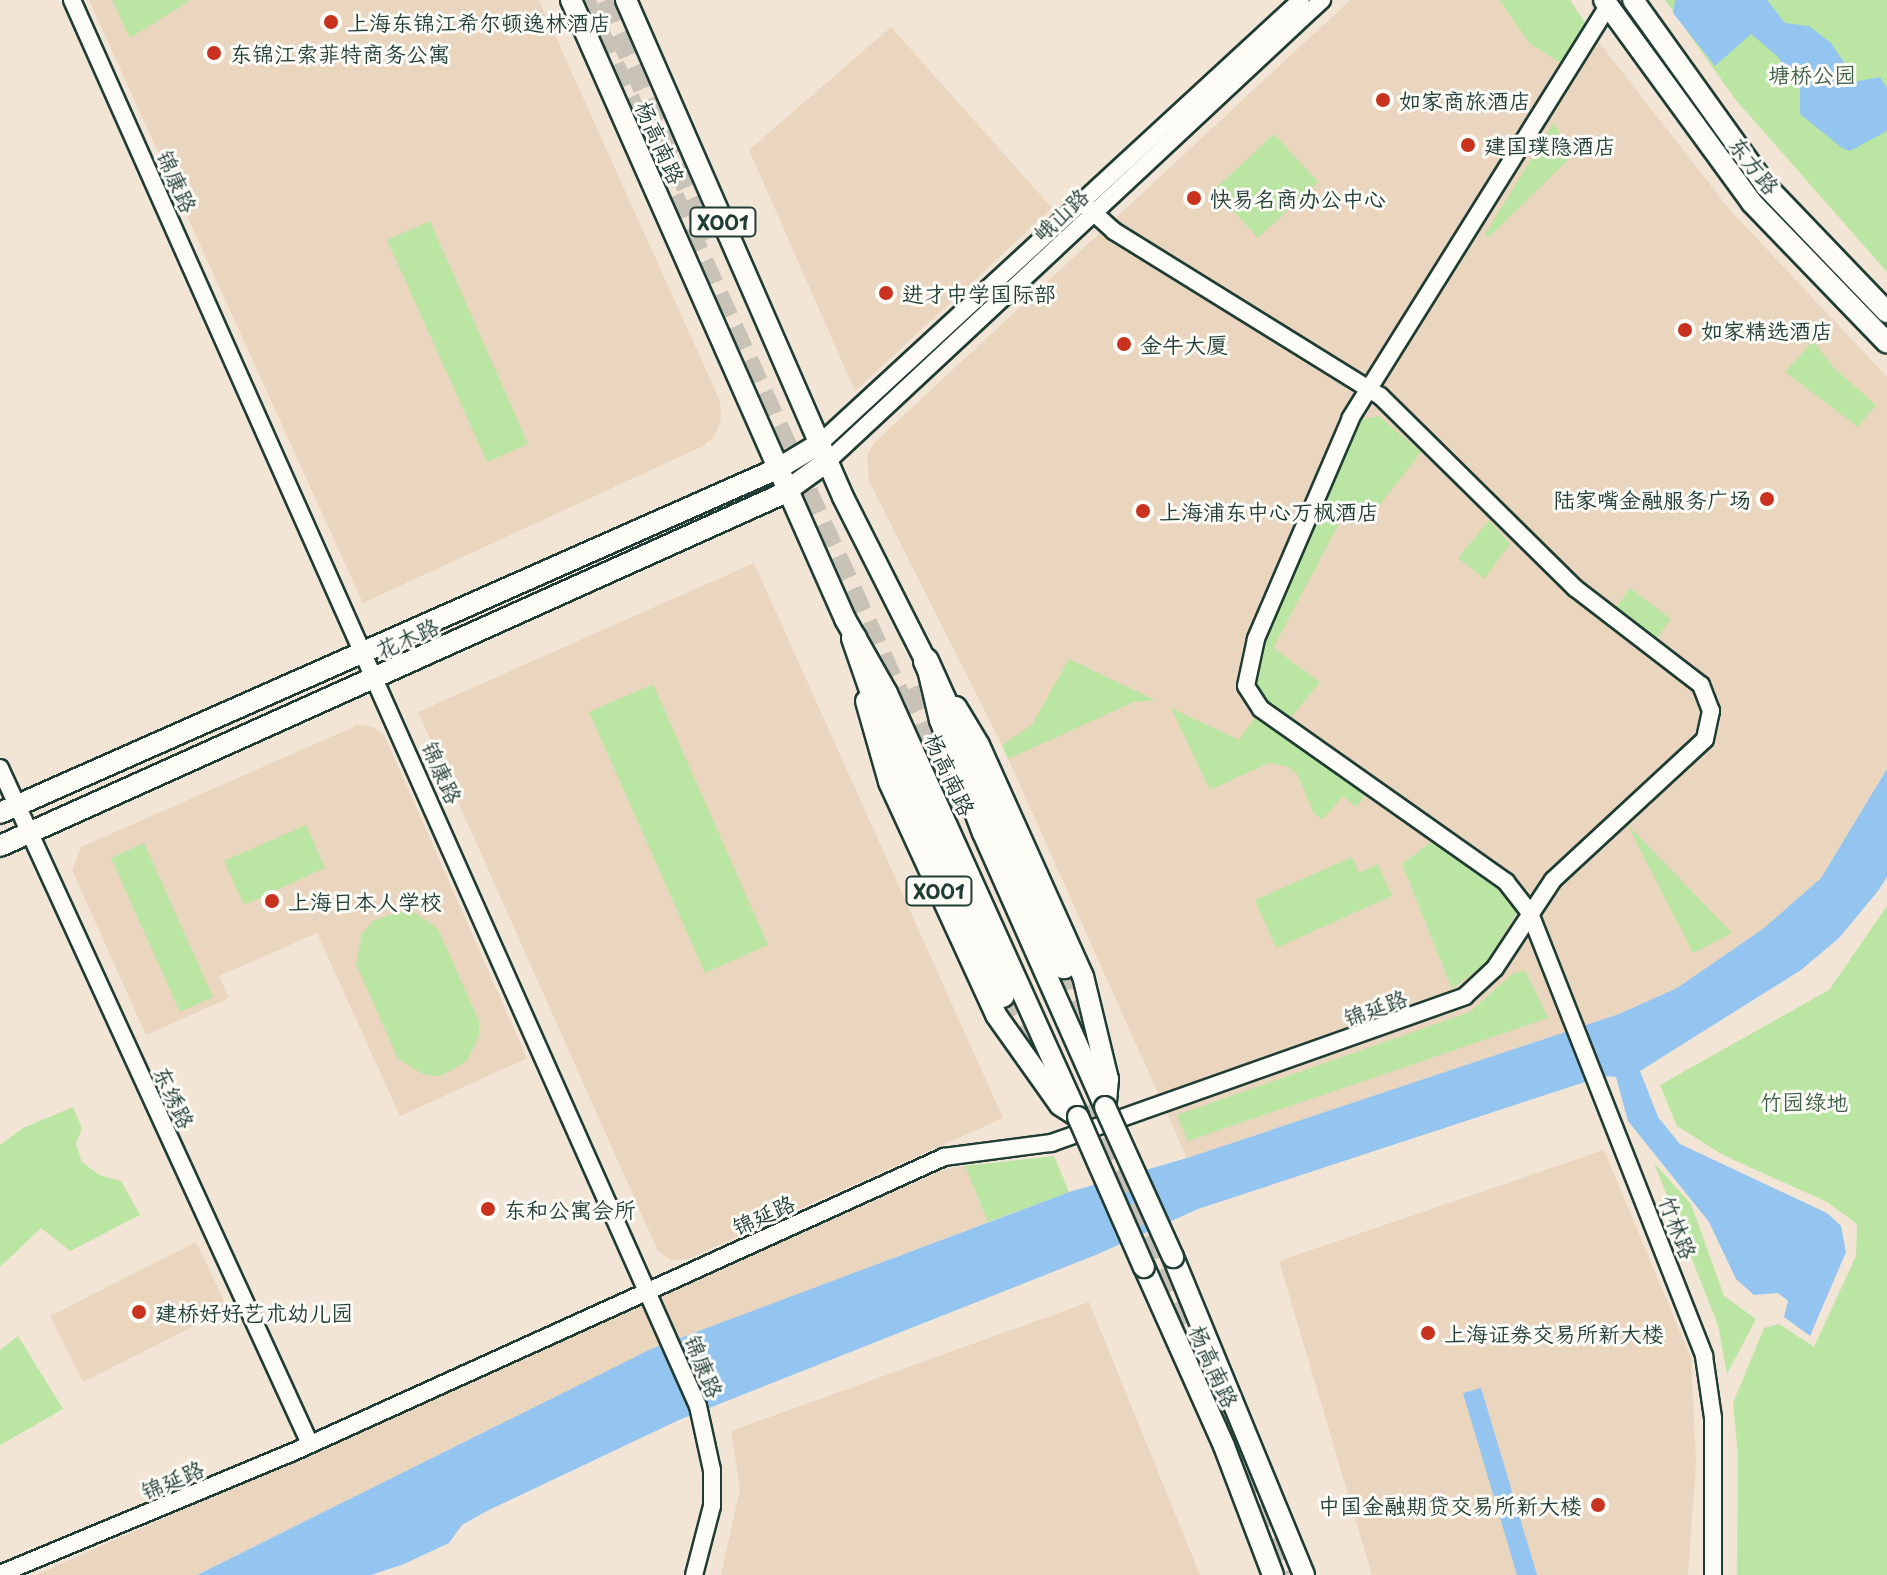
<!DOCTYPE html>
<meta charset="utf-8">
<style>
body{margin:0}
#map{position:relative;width:1887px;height:1575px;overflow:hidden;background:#f2e5d6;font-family:"Playpen Sans","LXGW WenKai TC",sans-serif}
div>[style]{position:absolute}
.built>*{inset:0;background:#ead5bf}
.green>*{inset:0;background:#bbe5a2}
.water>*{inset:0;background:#94c5f0}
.highway-tunnel>*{height:24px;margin-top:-12px;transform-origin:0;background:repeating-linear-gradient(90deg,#c8c3b6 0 24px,transparent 0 36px)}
.roads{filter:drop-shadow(2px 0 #1f3d34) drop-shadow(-2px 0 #1f3d34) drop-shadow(0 2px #1f3d34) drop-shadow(0 -2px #1f3d34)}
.minor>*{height:16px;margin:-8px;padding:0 8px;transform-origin:8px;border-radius:8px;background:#fdfcf7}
.major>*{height:20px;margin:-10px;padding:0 10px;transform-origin:10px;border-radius:10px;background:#fdfcf7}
.highway>*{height:24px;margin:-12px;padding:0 12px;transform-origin:12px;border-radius:12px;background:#fdfcf7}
.bridges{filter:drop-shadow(2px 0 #1f3d34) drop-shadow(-2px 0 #1f3d34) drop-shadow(0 2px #1f3d34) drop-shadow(0 -2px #1f3d34)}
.major-bridge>*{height:20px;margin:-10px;padding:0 10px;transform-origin:10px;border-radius:10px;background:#fdfcf7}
.dots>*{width:22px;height:22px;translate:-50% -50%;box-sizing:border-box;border:4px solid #fdfcf7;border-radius:50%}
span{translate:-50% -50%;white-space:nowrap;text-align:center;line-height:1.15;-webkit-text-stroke:6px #fdfcf7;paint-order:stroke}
.shield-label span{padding:2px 6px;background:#fdfcf7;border:2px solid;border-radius:6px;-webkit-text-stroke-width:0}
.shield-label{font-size:20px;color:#1f3d34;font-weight:700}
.poi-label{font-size:22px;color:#1f3d34}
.left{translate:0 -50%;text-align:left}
.right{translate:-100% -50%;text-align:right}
.park-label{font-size:22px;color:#3e5f4a}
.street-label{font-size:22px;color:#1f3d34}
</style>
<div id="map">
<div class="built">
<i style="clip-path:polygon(89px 0,539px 0,720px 401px,721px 419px,715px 436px,703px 446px,363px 603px)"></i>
<i style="clip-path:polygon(1350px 0,1499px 0,1530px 44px,1591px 32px,1730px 210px,1887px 377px,1887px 769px,1821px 878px,1764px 928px,1677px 988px,1619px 1014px,1187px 1158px,1002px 745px,869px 481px,867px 456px,873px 444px)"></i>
<i style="clip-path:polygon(891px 27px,1052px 208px,855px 391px,749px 150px)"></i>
<i style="clip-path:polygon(754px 563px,1003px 1118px,687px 1259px,671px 1260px,658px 1251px,418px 712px)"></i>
<i style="clip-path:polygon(358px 725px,374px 727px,385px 737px,527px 1058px,400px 1116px,317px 933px,219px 976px,229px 998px,146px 1035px,72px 870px,81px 847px)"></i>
<i style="clip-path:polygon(1604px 1150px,1691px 1358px,1696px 1463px,1688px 1575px,1372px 1575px,1279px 1261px)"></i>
<i style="clip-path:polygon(965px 1166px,988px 1222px,651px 1349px,197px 1575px,36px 1575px,945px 1169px)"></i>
<i style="clip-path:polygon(196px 1242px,228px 1309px,83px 1382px,50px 1316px)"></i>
<i style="clip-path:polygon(1089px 1302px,1200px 1575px,721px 1575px,740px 1489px,731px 1431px)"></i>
</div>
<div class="green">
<i style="clip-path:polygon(112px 0,191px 0,130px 38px)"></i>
<i style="clip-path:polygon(1499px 0,1570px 0,1591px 32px,1569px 68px,1530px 44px)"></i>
<i style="clip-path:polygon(1665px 0,1887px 0,1887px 272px,1735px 99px)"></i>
<i style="clip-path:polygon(1554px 122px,1570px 158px,1488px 238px,1485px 234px)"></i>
<i style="clip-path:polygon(1274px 134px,1318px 182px,1258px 238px,1214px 190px)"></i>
<i style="clip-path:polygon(430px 221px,528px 444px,487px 462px,387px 240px)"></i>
<i style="clip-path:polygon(1813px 341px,1833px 367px,1876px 405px,1858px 427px,1785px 372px)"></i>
<i style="clip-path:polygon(1379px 416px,1421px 452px,1372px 515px,1351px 501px,1273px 648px,1320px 682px,1288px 721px,1257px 697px,1251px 676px,1269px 624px,1359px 420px)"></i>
<i style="clip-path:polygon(1489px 520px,1510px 544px,1484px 579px,1458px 558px)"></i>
<i style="clip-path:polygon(1630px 588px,1671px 619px,1656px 639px,1616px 608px)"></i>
<i style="clip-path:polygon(1069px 659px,1155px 700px,1134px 702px,1008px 759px,1002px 745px,1032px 725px)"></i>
<i style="clip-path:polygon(653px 684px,768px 945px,705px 973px,589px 712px)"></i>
<i style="clip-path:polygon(1171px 708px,1239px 740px,1261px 709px,1373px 786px,1356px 807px,1343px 796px,1323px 819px,1314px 814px,1297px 774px,1286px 766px,1269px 763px,1210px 790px)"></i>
<i style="clip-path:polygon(1627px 824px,1732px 933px,1693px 953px)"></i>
<i style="clip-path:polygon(306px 825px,325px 868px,244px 905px,224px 861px)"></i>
<i style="clip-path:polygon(1435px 839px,1499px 888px,1517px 912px,1486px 963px,1452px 989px,1402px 864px)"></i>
<i style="clip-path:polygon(144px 843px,213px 997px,180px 1012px,111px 858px)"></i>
<i style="clip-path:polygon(1352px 857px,1359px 873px,1378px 864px,1392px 896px,1276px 948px,1255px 900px)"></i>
<i style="clip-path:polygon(1887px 906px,1887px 1575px,1737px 1575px,1738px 1455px,1733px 1403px,1764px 1328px,1779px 1324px,1814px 1347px,1856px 1256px,1857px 1224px,1827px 1202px,1723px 1155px,1677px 1126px,1660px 1085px,1829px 990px)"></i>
<i style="clip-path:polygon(401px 911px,415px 913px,438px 929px,479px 1021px,479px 1036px,467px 1061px,441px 1076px,425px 1075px,398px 1059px,356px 964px,362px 933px,373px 921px)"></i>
<i style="clip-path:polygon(1525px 970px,1548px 1018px,1188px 1141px,1177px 1115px,1470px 1012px,1512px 974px)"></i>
<i style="clip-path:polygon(73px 1107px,82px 1128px,76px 1144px,82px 1162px,99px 1175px,121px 1181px,140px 1215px,70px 1251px,41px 1228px,0 1267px,0 1145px,23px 1128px)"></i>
<i style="clip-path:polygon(1054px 1156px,1069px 1192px,988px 1222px,965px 1166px)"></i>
<i style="clip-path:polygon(1654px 1163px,1691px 1204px,1724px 1296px,1756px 1319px,1727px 1374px,1718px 1325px)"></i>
<i style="clip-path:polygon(18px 1336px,63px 1409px,0 1445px,0 1350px)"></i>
</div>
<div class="water">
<i style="clip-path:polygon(1675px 0,1767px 0,1785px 23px,1809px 26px,1831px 43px,1845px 64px,1840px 69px,1853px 82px,1880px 77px,1887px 88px,1887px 131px,1850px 151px,1842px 148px,1800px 114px,1800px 88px,1777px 56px,1751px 34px,1715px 66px,1673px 13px)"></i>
<i style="clip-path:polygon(1887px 769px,1887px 877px,1878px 891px,1839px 938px,1801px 970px,1640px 1071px,1658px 1117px,1680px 1144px,1827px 1213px,1841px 1226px,1846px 1252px,1810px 1336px,1784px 1317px,1788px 1301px,1778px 1293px,1754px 1295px,1736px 1279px,1709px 1222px,1628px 1121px,1616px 1077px,1603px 1076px,1198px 1209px,1098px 1254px,679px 1420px,487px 1511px,462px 1525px,449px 1543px,404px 1564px,371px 1575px,197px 1575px,651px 1349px,1069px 1192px,1187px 1158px,1619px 1014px,1677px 988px,1764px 928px,1821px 878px)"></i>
<i style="clip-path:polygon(1481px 1388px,1537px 1575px,1517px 1575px,1463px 1393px)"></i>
</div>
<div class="highway-tunnel">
<i style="left:583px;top:0;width:783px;rotate:65.63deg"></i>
<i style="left:606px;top:0;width:260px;rotate:66.2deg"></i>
<i style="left:911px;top:688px;width:140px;rotate:66.4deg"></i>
<i style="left:1064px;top:966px;width:81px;rotate:77.9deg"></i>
<i style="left:1002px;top:995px;width:75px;rotate:54.2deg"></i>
<i style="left:1084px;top:1107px;width:363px;rotate:65.4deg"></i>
<i style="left:1235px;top:1437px;width:147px;rotate:69.7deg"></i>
</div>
<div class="roads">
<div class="minor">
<i style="left:72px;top:0;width:1539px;rotate:66deg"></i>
<i style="left:698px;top:1406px;width:66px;rotate:77.7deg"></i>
<i style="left:712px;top:1470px;width:36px;rotate:90deg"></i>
<i style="left:712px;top:1506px;width:71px;rotate:104.6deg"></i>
<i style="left:1608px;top:6px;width:486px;rotate:122deg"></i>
<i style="left:1351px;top:418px;width:241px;rotate:113.3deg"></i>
<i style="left:1256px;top:639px;width:48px;rotate:102deg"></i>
<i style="left:1246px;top:686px;width:27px;rotate:57deg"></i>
<i style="left:1261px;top:709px;width:300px;rotate:35.2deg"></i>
<i style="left:1506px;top:882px;width:37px;rotate:52deg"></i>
<i style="left:1529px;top:911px;width:478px;rotate:68.5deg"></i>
<i style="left:1704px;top:1356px;width:63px;rotate:81.7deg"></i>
<i style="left:1713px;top:1418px;width:157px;rotate:90deg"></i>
<i style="left:819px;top:444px;width:655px;rotate:-42.65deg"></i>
<i style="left:828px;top:461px;width:676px;rotate:-43.02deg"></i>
<i style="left:0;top:768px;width:744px;rotate:65.36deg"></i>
<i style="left:0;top:1574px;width:315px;rotate:-22.6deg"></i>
<i style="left:291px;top:1453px;width:717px;rotate:-24.38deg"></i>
<i style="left:944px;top:1157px;width:108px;rotate:-7.5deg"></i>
<i style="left:1051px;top:1143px;width:439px;rotate:-19.5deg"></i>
<i style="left:1465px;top:996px;width:41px;rotate:-43deg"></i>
<i style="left:1495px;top:968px;width:105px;rotate:-56.6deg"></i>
<i style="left:1553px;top:880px;width:207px;rotate:-42.8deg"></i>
<i style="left:1705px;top:739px;width:29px;rotate:-78deg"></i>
<i style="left:1711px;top:711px;width:28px;rotate:-111deg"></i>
<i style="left:1701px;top:685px;width:159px;rotate:-142.4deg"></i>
<i style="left:1575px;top:588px;width:274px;rotate:-135.4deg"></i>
<i style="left:1380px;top:396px;width:313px;rotate:-148.2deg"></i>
<i style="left:1114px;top:231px;width:42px;rotate:-137.9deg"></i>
</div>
<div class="major">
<i style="left:571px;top:0;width:677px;rotate:66.12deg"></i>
<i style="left:845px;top:619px;width:85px;rotate:60.4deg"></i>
<i style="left:887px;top:693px;width:465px;rotate:65.7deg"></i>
<i style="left:626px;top:0;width:542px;rotate:66.41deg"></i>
<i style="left:843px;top:497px;width:184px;rotate:63.2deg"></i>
<i style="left:926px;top:661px;width:61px;rotate:76.7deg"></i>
<i style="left:940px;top:720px;width:121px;rotate:69.2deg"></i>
<i style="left:983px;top:833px;width:300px;rotate:66deg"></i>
<i style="left:1604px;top:0;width:251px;rotate:53.9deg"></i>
<i style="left:1752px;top:203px;width:194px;rotate:46deg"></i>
<i style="left:1633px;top:0;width:229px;rotate:54.4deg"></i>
<i style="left:1766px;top:186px;width:175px;rotate:46.2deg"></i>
<i style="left:866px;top:701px;width:84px;rotate:74.1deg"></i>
<i style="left:889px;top:782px;width:256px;rotate:65.3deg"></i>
<i style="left:996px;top:1015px;width:110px;rotate:54.6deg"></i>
<i style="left:1060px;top:1105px;width:20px;rotate:33deg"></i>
<i style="left:956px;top:707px;width:44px;rotate:58.8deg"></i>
<i style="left:979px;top:745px;width:253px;rotate:65.8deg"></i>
<i style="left:1083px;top:976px;width:106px;rotate:76.4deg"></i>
<i style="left:1108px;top:1079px;width:24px;rotate:95deg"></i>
<i style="left:0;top:813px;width:852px;rotate:-23.89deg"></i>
<i style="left:779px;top:468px;width:47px;rotate:-31deg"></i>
<i style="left:0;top:846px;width:858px;rotate:-24.23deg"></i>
<i style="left:782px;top:494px;width:57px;rotate:-35.7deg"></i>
<i style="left:1173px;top:1257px;width:344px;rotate:67.6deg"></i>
<i style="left:1144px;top:1267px;width:196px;rotate:65.9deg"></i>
<i style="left:1224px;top:1446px;width:138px;rotate:69.2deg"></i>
</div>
<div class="highway">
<i style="left:854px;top:638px;width:86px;rotate:70.9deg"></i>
<i style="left:882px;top:719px;width:301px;rotate:66.5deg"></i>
<i style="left:926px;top:661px;width:335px;rotate:65.7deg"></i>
</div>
</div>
<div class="bridges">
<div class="major-bridge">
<i style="left:1105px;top:1107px;width:165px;rotate:65.6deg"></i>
<i style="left:1078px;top:1117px;width:164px;rotate:66.3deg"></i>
</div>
</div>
<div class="dots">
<i style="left:331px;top:22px;background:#c8321e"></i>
<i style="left:214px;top:53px;background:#c8321e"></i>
<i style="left:1383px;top:100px;background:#c8321e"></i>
<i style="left:1468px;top:145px;background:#c8321e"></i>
<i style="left:1194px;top:198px;background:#c8321e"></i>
<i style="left:886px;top:293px;background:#c8321e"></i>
<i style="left:1685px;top:330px;background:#c8321e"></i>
<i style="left:1124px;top:344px;background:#c8321e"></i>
<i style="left:1767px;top:499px;background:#c8321e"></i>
<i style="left:1143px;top:511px;background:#c8321e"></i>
<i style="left:272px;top:901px;background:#c8321e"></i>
<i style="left:488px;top:1209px;background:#c8321e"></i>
<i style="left:139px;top:1312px;background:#c8321e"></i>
<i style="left:1428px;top:1333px;background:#c8321e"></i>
<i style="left:1598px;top:1505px;background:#c8321e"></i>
</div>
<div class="shield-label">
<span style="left:723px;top:222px">X001</span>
<span style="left:939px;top:891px">X001</span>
</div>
<div class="poi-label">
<span class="left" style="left:347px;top:22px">上海东锦江希尔顿逸林酒店</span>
<span class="left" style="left:230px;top:53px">东锦江索菲特商务公寓</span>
<span class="left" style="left:1399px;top:100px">如家商旅酒店</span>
<span class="left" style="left:1484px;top:145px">建国璞隐酒店</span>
<span class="left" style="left:1210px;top:198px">快易名商办公中心</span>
<span class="left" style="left:902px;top:293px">进才中学国际部</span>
<span class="left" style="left:1701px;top:330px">如家精选酒店</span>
<span class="left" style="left:1140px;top:344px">金牛大厦</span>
<span class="right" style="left:1751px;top:499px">陆家嘴金融服务广场</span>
<span class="left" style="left:1159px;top:511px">上海浦东中心万枫酒店</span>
<span class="left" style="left:288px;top:901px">上海日本人学校</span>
<span class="left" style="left:504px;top:1209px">东和公寓会所</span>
<span class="left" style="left:155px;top:1312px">建桥好好艺术幼儿园</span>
<span class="left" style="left:1444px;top:1333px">上海证券交易所新大楼</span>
<span class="right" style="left:1582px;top:1505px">中国金融期贷交易所新大楼</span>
</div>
<div class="park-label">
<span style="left:1812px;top:74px">塘桥公园</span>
<span style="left:1804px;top:1101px">竹园绿地</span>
</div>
<div class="street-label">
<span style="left:661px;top:142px;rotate:66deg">杨高南路</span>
<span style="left:1755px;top:165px;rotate:52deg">东方路</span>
<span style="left:178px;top:181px;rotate:66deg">锦康路</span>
<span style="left:1060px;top:214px;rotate:-43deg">峨山路</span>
<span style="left:407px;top:637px;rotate:-24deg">花木路</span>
<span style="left:443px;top:772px;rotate:66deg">锦康路</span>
<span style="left:951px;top:774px;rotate:65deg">杨高南路</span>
<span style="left:1375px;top:1007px;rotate:-20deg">锦延路</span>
<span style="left:175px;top:1097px;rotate:65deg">东绣路</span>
<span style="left:763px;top:1214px;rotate:-24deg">锦延路</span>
<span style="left:1679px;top:1227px;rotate:69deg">竹林路</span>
<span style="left:705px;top:1366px;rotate:68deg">锦康路</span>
<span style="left:1215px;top:1366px;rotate:66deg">杨高南路</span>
<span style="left:172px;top:1479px;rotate:-23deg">锦延路</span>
</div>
</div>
